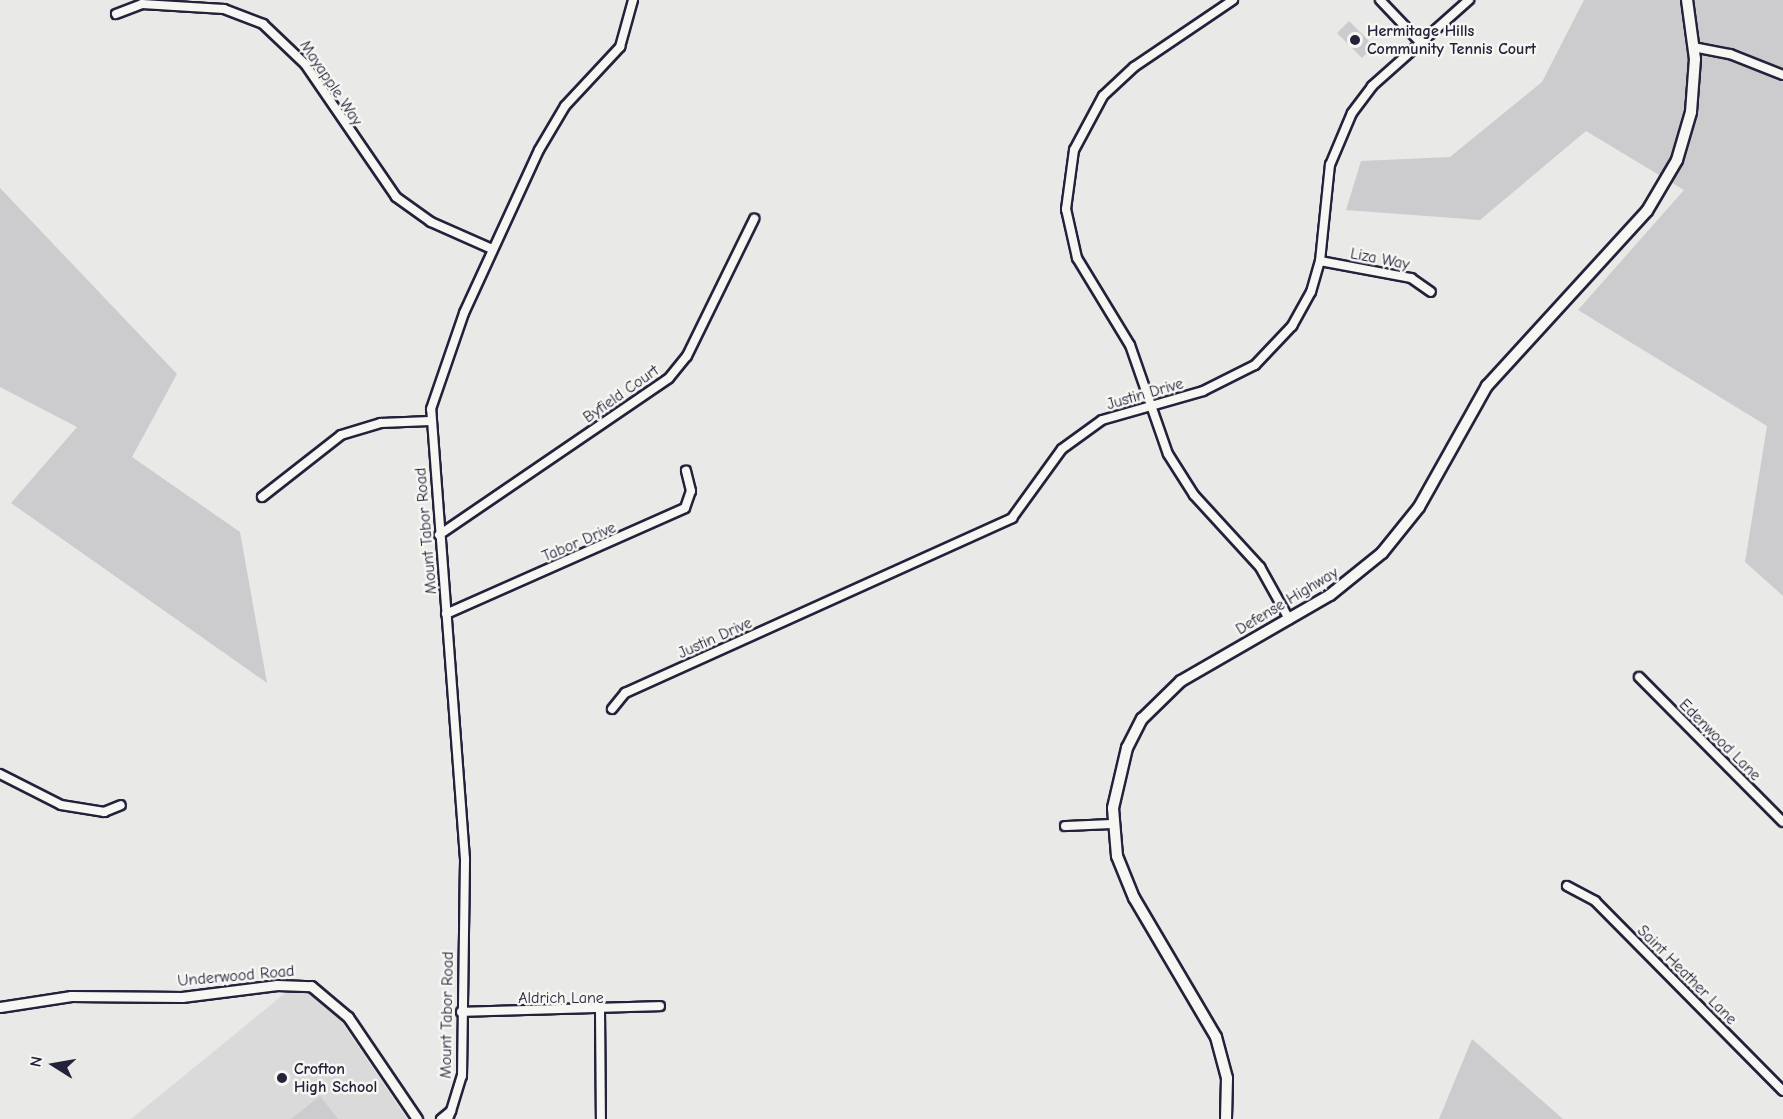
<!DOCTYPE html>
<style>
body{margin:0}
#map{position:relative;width:1783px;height:1119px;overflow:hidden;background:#e9e9e7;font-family:"Comic Neue",sans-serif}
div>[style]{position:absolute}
.built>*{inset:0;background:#dadada}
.green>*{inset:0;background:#ccccce}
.roads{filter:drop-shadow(2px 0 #22223b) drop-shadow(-2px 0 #22223b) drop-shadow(0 2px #22223b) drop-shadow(0 -2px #22223b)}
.minor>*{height:8px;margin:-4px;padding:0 4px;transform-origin:4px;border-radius:4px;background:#f6f6f2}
.tertiary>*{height:9px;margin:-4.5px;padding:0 4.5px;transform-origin:4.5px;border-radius:4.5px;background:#f6f6f2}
.secondary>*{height:10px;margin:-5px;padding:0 5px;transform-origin:5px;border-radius:5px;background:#f6f6f2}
.dots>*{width:16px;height:16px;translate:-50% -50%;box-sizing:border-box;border:3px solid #f6f6f2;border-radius:50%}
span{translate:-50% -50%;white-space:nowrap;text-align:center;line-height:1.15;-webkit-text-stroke:5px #f6f6f2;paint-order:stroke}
.poi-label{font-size:16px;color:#22223b;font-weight:700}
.left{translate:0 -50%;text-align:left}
.street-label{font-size:16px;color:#22223b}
.north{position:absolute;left:24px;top:1035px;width:60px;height:60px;-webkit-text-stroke:4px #f6f6f2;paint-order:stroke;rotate:281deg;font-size:16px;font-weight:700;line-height:24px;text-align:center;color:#22223b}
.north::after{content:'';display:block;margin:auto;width:21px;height:27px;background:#22223b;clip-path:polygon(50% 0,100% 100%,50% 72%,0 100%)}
</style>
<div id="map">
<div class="built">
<i style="clip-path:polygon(289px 990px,308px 993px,333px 1009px,407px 1119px,131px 1119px)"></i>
</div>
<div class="green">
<i style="clip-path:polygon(1584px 0,1783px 0,1783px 596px,1745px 562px,1767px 426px,1578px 310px,1684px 190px,1586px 131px,1480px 220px,1346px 210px,1361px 161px,1450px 157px,1542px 82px)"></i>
<i style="clip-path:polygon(1349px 21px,1374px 46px,1362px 58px,1337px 33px)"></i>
<i style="clip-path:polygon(0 188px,177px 374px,132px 457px,240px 532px,267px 683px,11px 503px,77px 427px,0 387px)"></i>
<i style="clip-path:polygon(1472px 1039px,1563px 1119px,1439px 1119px)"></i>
<i style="clip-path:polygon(320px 1096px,338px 1119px,291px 1119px)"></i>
</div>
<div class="roads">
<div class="minor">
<i style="left:1233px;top:0;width:120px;rotate:145.9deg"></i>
<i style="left:1134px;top:67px;width:42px;rotate:136.9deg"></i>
<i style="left:1103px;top:96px;width:61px;rotate:118.2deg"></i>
<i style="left:1074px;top:150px;width:60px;rotate:97.7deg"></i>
<i style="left:1066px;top:209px;width:50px;rotate:77.3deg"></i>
<i style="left:1077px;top:258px;width:102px;rotate:58.7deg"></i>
<i style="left:1130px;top:345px;width:115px;rotate:70.8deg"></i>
<i style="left:1168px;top:454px;width:49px;rotate:57.6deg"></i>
<i style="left:1194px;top:495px;width:98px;rotate:47.5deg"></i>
<i style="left:1260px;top:567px;width:60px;rotate:60.9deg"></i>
<i style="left:1380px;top:0;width:59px;rotate:46.4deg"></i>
<i style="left:116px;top:14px;width:28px;rotate:-21deg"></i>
<i style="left:142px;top:4px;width:82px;rotate:3.5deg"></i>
<i style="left:224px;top:9px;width:42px;rotate:21deg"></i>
<i style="left:263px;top:24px;width:58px;rotate:43.6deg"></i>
<i style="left:305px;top:64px;width:161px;rotate:55.6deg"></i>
<i style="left:396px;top:197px;width:43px;rotate:35.5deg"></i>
<i style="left:431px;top:222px;width:67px;rotate:23.9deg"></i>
<i style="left:1693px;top:47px;width:38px;rotate:11deg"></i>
<i style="left:1730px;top:54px;width:57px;rotate:21.6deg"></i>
<i style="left:1320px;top:261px;width:93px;rotate:10.6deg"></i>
<i style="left:1411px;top:278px;width:24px;rotate:35deg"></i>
<i style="left:262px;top:497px;width:100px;rotate:-38.1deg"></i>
<i style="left:341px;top:435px;width:42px;rotate:-16.7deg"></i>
<i style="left:381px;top:423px;width:49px;rotate:-2.3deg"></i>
<i style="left:439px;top:535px;width:278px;rotate:-34.3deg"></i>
<i style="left:669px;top:378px;width:28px;rotate:-51deg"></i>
<i style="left:687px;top:356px;width:153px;rotate:-63.9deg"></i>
<i style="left:446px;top:614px;width:261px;rotate:-23.9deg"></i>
<i style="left:685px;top:508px;width:18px;rotate:-71deg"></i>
<i style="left:691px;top:491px;width:21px;rotate:-104deg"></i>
<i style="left:1639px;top:677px;width:204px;rotate:45.2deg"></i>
<i style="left:612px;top:709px;width:21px;rotate:-51deg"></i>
<i style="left:625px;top:693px;width:425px;rotate:-24.3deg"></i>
<i style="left:1012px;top:518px;width:85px;rotate:-54.1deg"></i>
<i style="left:1062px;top:449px;width:49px;rotate:-35.9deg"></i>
<i style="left:1102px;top:420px;width:105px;rotate:-16deg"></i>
<i style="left:1203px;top:391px;width:58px;rotate:-26.6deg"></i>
<i style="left:1255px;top:365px;width:54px;rotate:-46.5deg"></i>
<i style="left:1292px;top:326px;width:39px;rotate:-61deg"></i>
<i style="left:1311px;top:292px;width:32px;rotate:-74deg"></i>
<i style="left:1320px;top:261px;width:97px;rotate:-84.1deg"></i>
<i style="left:1330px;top:165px;width:56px;rotate:-67.1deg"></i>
<i style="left:1352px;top:113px;width:34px;rotate:-53deg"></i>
<i style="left:1372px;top:86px;width:130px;rotate:-41.6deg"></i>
<i style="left:0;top:774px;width:68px;rotate:26.9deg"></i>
<i style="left:61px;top:805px;width:44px;rotate:9.2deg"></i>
<i style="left:104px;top:812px;width:18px;rotate:-22deg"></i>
<i style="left:1065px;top:826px;width:48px;rotate:-2.4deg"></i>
<i style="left:1567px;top:886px;width:32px;rotate:28deg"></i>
<i style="left:1595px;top:901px;width:267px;rotate:45.3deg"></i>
<i style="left:600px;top:1011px;width:108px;rotate:89.5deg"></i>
<i style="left:461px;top:1012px;width:199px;rotate:-1.7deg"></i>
<i style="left:451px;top:1111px;width:37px;rotate:-73deg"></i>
<i style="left:462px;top:1076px;width:217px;rotate:-89.2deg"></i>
<i style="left:465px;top:859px;width:451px;rotate:-94.3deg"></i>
<i style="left:431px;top:409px;width:102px;rotate:-71deg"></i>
<i style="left:464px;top:313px;width:179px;rotate:-65.3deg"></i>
<i style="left:539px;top:150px;width:51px;rotate:-59.4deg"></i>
<i style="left:565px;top:106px;width:81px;rotate:-47deg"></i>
<i style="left:620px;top:47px;width:49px;rotate:-74.5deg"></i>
<i style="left:441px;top:1119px;width:13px;rotate:-39deg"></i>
<i style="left:451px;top:1111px;width:9px;rotate:111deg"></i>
</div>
<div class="tertiary">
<i style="left:0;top:1007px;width:72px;rotate:-8.8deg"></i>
<i style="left:71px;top:996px;width:111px;rotate:0.5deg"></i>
<i style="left:182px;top:997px;width:96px;rotate:-7.2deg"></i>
<i style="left:277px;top:985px;width:34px;rotate:2deg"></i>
<i style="left:311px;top:986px;width:48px;rotate:40deg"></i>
<i style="left:348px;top:1017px;width:123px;rotate:55.9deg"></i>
</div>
<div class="secondary">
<i style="left:1226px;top:1119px;width:41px;rotate:-88.6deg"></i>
<i style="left:1227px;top:1078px;width:42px;rotate:-105deg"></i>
<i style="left:1216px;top:1037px;width:161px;rotate:-120.5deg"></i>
<i style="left:1134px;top:898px;width:45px;rotate:-112deg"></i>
<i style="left:1117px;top:856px;width:48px;rotate:-94.8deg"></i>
<i style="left:1113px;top:808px;width:62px;rotate:-76.9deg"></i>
<i style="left:1127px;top:748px;width:33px;rotate:-63deg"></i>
<i style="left:1142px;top:719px;width:54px;rotate:-44.3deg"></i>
<i style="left:1181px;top:681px;width:172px;rotate:-30deg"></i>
<i style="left:1330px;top:595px;width:67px;rotate:-38.9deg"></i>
<i style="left:1382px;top:553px;width:59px;rotate:-51.2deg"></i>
<i style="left:1419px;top:507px;width:139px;rotate:-60.7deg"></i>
<i style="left:1487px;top:386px;width:237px;rotate:-47.6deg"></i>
<i style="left:1647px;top:211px;width:59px;rotate:-59.5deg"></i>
<i style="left:1677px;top:160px;width:50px;rotate:-73.7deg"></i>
<i style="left:1691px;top:112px;width:53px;rotate:-85.7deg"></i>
<i style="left:1695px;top:59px;width:60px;rotate:-97.7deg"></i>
</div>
</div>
<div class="dots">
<i style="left:1355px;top:40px;background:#22223b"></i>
<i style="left:282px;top:1078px;background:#22223b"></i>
</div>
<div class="poi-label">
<span class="left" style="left:1367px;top:40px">Hermitage Hills<br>Community Tennis Court</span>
<span class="left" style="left:294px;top:1078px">Crofton<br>High School</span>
</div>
<div class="street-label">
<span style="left:331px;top:83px;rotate:56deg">Mayapple Way</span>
<span style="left:1380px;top:259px;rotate:11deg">Liza Way</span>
<span style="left:621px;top:394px;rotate:-35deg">Byfield Court</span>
<span style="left:1145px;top:394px;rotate:-16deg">Justin Drive</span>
<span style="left:426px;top:531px;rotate:-95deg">Mount Tabor Road</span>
<span style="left:579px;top:542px;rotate:-23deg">Tabor Drive</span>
<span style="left:1287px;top:601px;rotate:-31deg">Defense Highway</span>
<span style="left:715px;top:638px;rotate:-24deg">Justin Drive</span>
<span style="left:1720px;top:740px;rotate:45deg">Edenwood Lane</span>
<span style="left:1687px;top:975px;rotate:45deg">Saint Heather Lane</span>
<span style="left:236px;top:976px;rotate:-5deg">Underwood Road</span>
<span style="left:561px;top:998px">Aldrich Lane</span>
<span style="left:447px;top:1015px;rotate:-89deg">Mount Tabor Road</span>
</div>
<div class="north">N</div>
</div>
